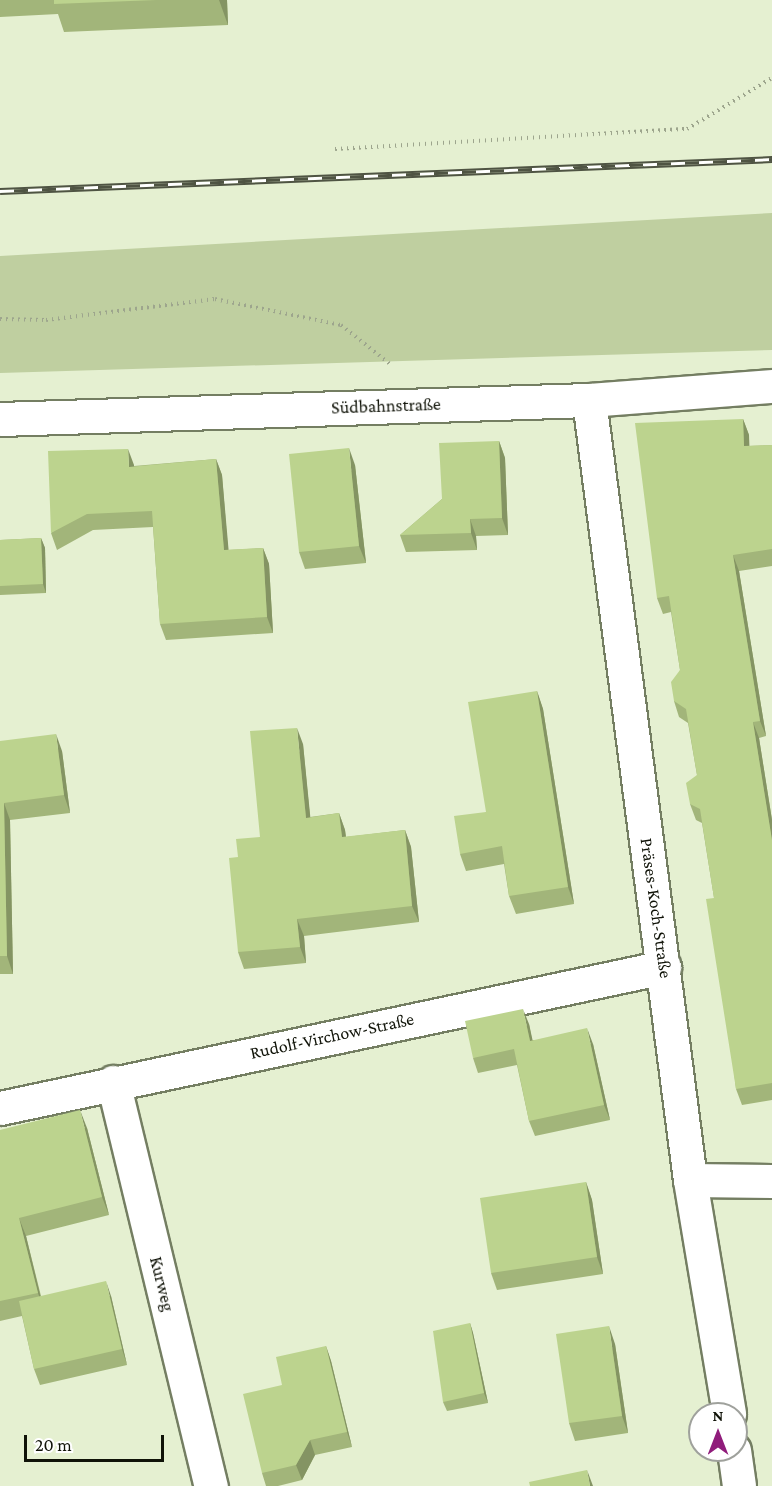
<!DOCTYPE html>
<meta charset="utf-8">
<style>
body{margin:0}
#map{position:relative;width:772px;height:1486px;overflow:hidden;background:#e5f0d1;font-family:"Crimson Pro",serif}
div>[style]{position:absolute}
.green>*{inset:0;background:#bfcfa0}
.path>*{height:4px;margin-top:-2px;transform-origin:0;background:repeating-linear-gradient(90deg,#9da58d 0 1.5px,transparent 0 6px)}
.roads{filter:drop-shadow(2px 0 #747e62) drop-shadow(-2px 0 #747e62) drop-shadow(0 2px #747e62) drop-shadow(0 -2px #747e62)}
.street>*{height:33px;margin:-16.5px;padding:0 16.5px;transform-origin:16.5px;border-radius:16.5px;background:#fff}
.rail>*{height:7px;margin-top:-3.5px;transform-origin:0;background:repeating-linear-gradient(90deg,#fff 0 14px,#4f5443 0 28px);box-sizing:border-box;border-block:2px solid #4f5443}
.wall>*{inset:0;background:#a2b57a}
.shaded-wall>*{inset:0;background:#849463}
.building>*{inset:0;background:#bcd38e}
span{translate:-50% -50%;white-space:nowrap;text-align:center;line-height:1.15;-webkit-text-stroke:5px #fff;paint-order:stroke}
.street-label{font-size:18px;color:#101308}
.north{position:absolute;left:688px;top:1402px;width:60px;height:60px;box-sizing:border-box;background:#fff;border:2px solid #9fa19c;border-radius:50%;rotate:0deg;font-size:16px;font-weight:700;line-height:24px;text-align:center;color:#101308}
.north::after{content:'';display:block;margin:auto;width:21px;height:27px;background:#901c7b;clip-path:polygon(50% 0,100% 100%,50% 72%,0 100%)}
.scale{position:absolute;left:24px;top:1435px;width:140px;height:27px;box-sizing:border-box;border:3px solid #101308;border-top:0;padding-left:8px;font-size:18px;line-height:21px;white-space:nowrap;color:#101308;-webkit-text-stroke:4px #fff;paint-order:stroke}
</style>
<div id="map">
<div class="green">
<i style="clip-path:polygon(772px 213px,772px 350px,0 373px,0 256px)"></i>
</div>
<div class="path">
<i style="left:335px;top:149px;width:353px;rotate:-3.3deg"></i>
<i style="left:687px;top:129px;width:99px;rotate:-31deg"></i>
<i style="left:0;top:319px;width:46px;rotate:1.2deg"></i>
<i style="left:46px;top:320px;width:170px;rotate:-7.1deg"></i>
<i style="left:215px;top:299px;width:129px;rotate:11.7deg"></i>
<i style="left:341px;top:325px;width:63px;rotate:38.5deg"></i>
</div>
<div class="roads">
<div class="street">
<i style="left:589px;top:400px;width:787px;rotate:82.62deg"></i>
<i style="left:690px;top:1180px;width:237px;rotate:80.5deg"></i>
<i style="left:0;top:419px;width:589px;rotate:-1.85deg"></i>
<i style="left:589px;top:400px;width:184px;rotate:-4.4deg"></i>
<i style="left:113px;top:1082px;width:416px;rotate:76.4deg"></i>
<i style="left:0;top:1108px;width:679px;rotate:-11.99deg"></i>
<i style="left:690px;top:1180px;width:82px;rotate:0.7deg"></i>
<i style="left:734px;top:1450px;width:36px;rotate:82deg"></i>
</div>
</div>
<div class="rail">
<i style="left:0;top:191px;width:773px;rotate:-2.37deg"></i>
</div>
<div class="wall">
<i style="clip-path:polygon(0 0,227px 0,228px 25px,64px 32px,58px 14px,0 17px)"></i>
<i style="clip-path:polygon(743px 419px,749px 435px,749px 446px,772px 445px,772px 566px,739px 571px,766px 736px,759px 738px,772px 820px,772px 1100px,742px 1105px,736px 1089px,714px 898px,702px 823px,696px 820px,690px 804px,697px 775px,688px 723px,679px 717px,674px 701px,680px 670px,671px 612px,663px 614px,657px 598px)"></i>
<i style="clip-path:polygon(499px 441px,505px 458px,508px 535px,476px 536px,477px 550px,406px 552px,400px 535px,442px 499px)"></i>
<i style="clip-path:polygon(216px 459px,222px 475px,228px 550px,263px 548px,269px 564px,273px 633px,166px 640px,160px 624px,153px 527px,93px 530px,57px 550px,51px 533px,134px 465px,134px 466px)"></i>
<i style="clip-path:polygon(355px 465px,366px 563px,305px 569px,299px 552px)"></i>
<i style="clip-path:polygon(41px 538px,45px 548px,46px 593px,0 595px,0 540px)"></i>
<i style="clip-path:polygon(537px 691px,543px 709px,574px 904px,516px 914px,509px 896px,504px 864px,466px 871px,460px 854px,486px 812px)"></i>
<i style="clip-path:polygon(0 741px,62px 751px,70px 813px,10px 820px,13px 974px,0 974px)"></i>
<i style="clip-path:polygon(303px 744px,310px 817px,339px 813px,345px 830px,346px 837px,405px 830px,411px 847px,419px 922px,304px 936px,306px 963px,244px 969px,238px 952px,238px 857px,260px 837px)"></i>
<i style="clip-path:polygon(529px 1024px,532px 1040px,593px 1044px,610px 1120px,535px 1136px,529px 1121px,517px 1065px,478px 1073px,473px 1058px)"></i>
<i style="clip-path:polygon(87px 1128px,109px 1215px,26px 1236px,41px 1296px,111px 1296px,127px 1365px,40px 1385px,34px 1369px,22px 1316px,0 1321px,0 1130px)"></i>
<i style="clip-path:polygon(586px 1182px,592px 1200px,603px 1274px,497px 1290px,491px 1273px)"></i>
<i style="clip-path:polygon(470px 1323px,473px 1333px,488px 1403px,447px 1411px,443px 1402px)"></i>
<i style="clip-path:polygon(615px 1344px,628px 1433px,575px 1441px,569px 1423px)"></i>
<i style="clip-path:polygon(326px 1346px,331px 1361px,352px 1447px,315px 1455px,302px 1480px,278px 1486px,266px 1486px,262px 1473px,282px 1385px)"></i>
</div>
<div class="shaded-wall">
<i style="clip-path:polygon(219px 0,227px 0,228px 25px)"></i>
<i style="clip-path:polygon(743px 419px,749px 435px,750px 462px,744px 446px)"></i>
<i style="clip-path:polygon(499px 441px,505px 458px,508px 535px,502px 518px)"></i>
<i style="clip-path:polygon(349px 448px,355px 465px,366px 563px,359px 546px)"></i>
<i style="clip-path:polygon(128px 449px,134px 465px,135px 483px,129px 467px)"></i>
<i style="clip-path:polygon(216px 459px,222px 475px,230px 566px,224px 550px)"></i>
<i style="clip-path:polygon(470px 519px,476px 536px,477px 550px,471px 533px)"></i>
<i style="clip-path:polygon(41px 538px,45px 548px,46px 593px,43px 584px)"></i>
<i style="clip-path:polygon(263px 548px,269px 564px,273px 633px,267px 617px)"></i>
<i style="clip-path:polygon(733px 555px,739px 571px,766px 736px,760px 721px)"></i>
<i style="clip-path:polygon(537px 691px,543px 709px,574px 904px,568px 887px)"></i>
<i style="clip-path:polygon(753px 722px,759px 738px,772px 820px,772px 841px)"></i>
<i style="clip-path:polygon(297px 728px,303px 744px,312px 834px,306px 818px)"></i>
<i style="clip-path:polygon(56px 734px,62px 751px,70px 813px,64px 795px)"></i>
<i style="clip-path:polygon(4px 803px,10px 820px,13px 974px,7px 956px)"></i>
<i style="clip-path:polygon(339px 813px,345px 830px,348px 854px,342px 837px)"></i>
<i style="clip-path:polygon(405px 830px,411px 847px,419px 922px,412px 906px)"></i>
<i style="clip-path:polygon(297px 919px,304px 936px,306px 963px,300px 947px)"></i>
<i style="clip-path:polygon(523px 1009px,529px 1024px,536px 1056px,530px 1041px)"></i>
<i style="clip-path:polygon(587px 1028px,593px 1044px,610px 1120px,604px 1105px)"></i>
<i style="clip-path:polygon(80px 1110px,87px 1128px,109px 1215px,102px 1197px)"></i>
<i style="clip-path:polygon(586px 1182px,592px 1200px,603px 1274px,597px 1257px)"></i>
<i style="clip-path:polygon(19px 1218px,26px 1236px,44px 1311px,38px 1293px)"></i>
<i style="clip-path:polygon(106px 1281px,111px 1296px,127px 1365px,122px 1349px)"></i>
<i style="clip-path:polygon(470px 1323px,473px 1333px,488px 1403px,484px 1393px)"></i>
<i style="clip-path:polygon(609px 1326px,615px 1344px,628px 1433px,622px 1416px)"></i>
<i style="clip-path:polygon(326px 1346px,331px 1361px,352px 1447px,347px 1432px)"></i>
<i style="clip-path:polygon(310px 1440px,315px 1455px,302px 1480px,296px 1465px)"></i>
<i style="clip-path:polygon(587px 1470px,593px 1486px,590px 1486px)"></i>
</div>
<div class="building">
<i style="clip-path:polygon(54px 0,156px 0,54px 4px)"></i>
<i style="clip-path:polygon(743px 419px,744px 446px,772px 445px,772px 549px,733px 555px,760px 721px,753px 722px,772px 840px,772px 1083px,736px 1089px,706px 899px,714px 898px,700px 809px,690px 804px,686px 783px,697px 775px,686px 709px,674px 701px,671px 682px,680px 670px,669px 596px,657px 598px,635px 423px)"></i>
<i style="clip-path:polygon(499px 441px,502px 518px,470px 519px,471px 533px,400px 535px,442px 499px,439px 443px)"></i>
<i style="clip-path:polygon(349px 448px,359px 546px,299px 552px,289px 454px)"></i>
<i style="clip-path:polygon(128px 449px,129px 467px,216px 459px,224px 550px,263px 548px,267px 617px,160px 624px,152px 511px,87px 514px,51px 533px,48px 451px)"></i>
<i style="clip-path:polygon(41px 538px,43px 584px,0 586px,0 540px)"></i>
<i style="clip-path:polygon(537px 691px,568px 887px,509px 896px,502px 846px,460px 854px,454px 816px,486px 812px,468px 702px)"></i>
<i style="clip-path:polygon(297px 728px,306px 818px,339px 813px,342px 837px,405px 830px,412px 906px,297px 919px,300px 947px,238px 952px,229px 858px,238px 857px,236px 839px,260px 837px,250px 731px)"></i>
<i style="clip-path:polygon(56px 734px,64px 795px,4px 803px,7px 956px,0 956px,0 741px)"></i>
<i style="clip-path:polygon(523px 1009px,530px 1041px,587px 1028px,604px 1105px,529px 1121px,514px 1049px,473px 1058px,465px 1021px)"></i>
<i style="clip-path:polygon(80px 1110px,102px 1197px,19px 1218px,38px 1293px,0 1301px,0 1130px)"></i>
<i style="clip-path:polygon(586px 1182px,597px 1257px,491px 1273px,480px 1198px)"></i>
<i style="clip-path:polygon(106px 1281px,122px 1349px,34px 1369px,19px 1301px)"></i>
<i style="clip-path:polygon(470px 1323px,484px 1393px,443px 1402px,433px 1331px)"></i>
<i style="clip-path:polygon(609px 1326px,622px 1416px,569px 1423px,556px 1334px)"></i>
<i style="clip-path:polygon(326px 1346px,347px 1432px,310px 1440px,296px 1465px,262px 1473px,243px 1394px,282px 1385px,276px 1357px)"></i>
<i style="clip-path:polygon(587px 1470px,590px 1486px,530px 1486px,529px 1482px)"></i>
</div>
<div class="street-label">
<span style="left:386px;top:406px;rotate:-2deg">Südbahnstraße</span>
<span style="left:656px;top:908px;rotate:82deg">Präses-Koch-Straße</span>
<span style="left:332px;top:1036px;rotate:-12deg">Rudolf-Virchow-Straße</span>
<span style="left:162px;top:1284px;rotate:76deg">Kurweg</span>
</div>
<div class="north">N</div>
<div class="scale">20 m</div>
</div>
